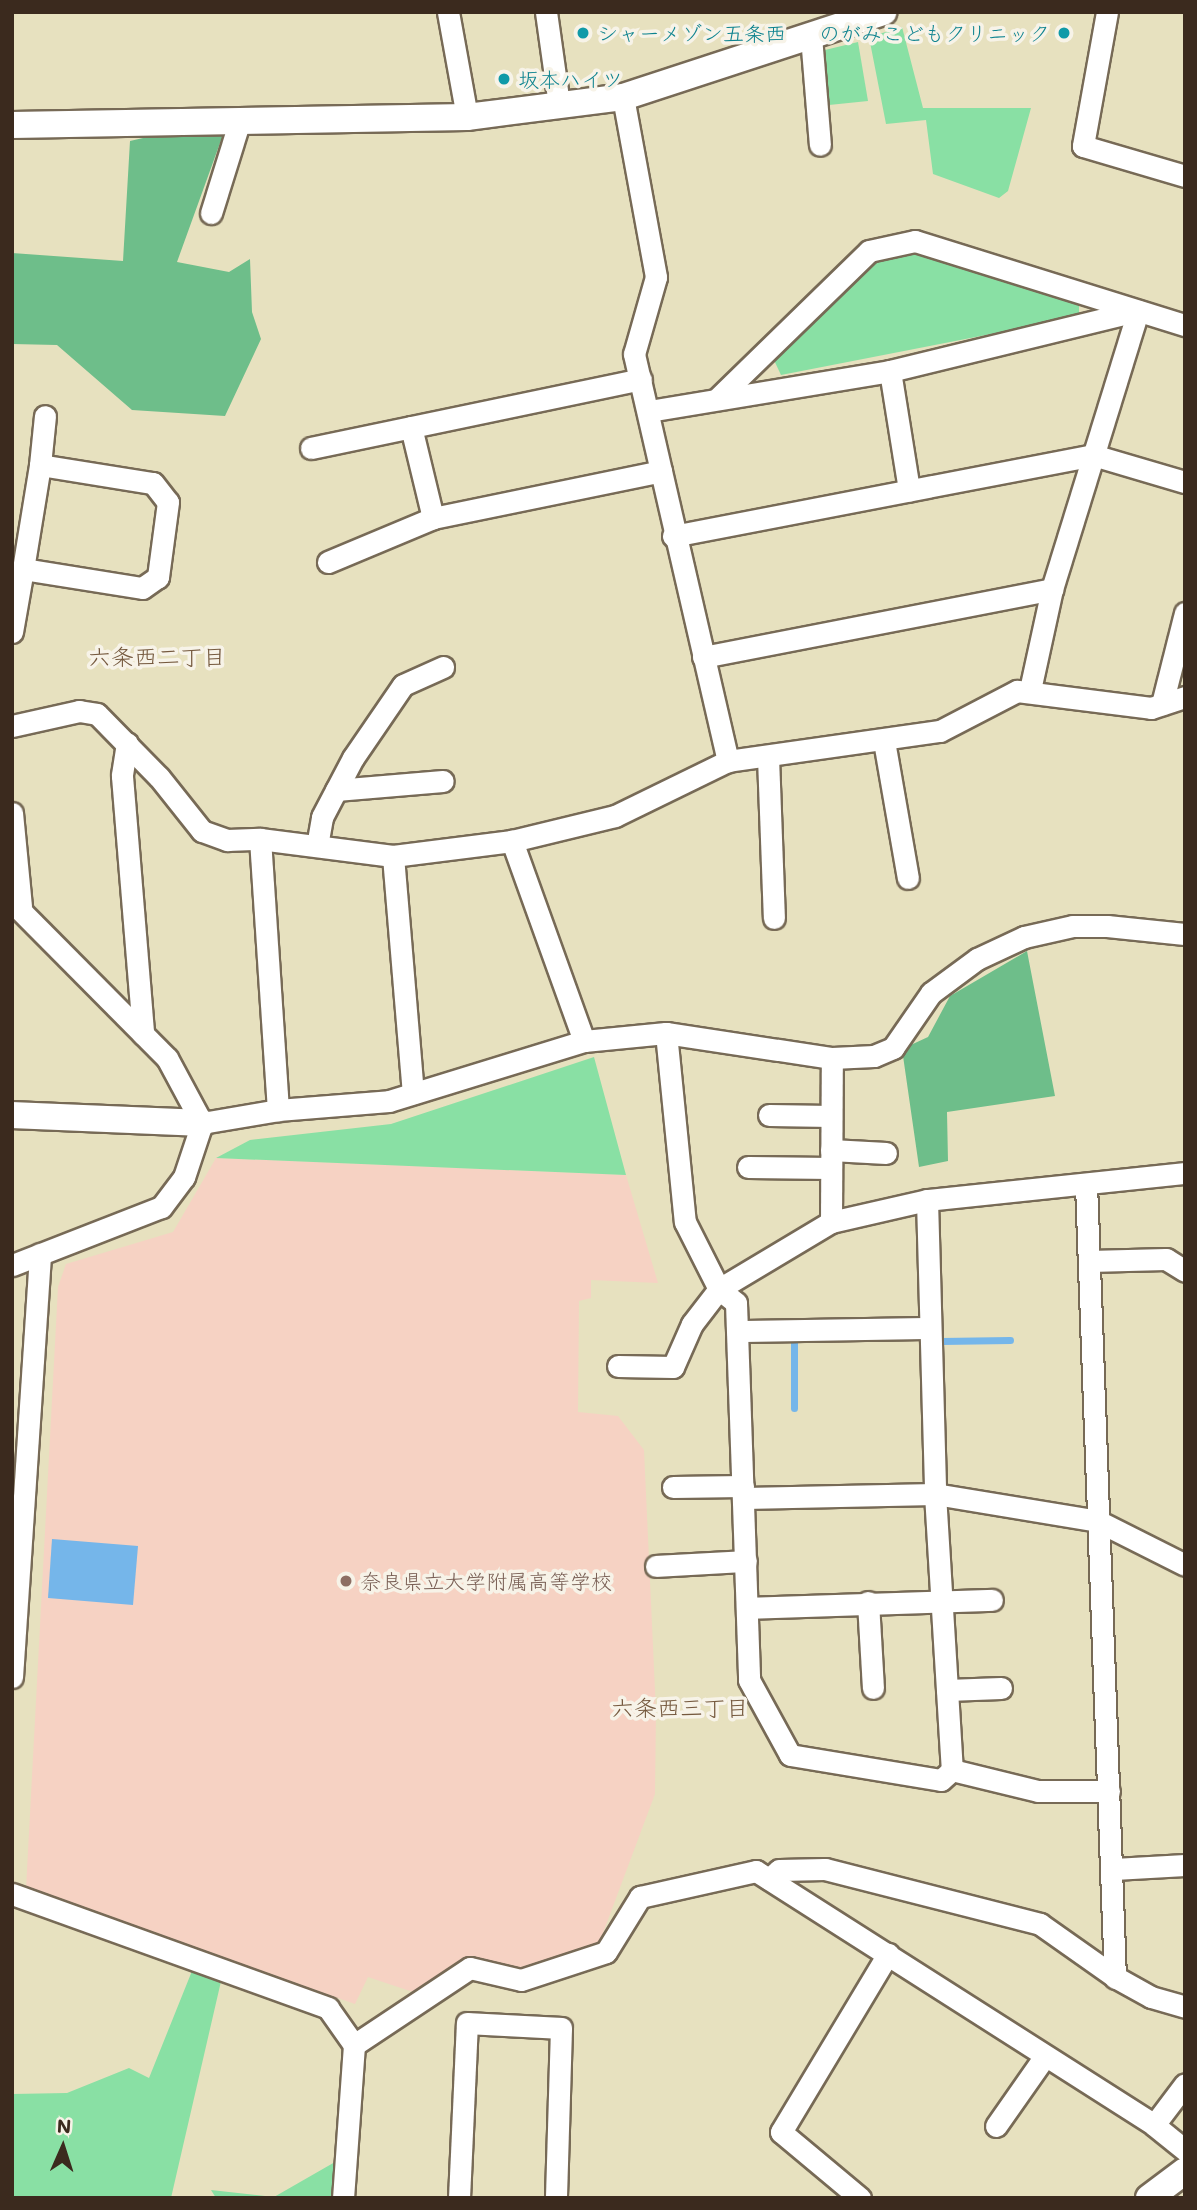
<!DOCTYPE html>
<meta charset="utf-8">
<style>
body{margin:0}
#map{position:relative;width:1197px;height:2210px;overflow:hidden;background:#e7e1bf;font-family:Mali,"Klee One",sans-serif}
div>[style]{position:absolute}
.built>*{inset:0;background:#f6d2c3}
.green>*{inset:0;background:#89e0a4}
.forest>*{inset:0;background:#6ebe8a}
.water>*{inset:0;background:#75b6ea}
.stream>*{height:7px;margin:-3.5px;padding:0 3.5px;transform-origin:3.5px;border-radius:3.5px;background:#75b6ea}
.roads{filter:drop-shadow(2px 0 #776a56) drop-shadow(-2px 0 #776a56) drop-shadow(0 2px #776a56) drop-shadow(0 -2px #776a56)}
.minor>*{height:21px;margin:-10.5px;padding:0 10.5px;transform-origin:10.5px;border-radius:10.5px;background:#fff}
.tertiary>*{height:26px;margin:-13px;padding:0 13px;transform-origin:13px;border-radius:13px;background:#fff}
.dots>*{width:19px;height:19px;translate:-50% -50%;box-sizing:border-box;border:4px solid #f7f3e8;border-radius:50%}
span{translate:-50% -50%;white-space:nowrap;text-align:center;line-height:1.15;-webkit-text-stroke:7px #f7f3e8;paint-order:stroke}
.culture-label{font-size:21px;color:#0d838f}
.left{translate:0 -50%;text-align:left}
.right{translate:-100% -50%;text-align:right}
.education-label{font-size:21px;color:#785e54}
.neighbourhood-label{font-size:23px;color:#75593e}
.frame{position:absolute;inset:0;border:14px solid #3b2a1e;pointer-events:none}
.north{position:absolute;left:28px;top:2112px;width:70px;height:70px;-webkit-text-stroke:5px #f7f3e8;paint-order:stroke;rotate:3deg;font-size:19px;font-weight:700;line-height:28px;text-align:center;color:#3b2a1e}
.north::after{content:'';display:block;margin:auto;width:24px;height:32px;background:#3b2a1e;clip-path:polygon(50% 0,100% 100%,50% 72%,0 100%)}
</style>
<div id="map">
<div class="built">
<i style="clip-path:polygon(216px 1158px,626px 1175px,658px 1283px,591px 1280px,591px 1298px,579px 1301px,578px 1412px,618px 1416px,644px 1450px,656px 1712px,655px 1794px,597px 1949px,520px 1975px,475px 1967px,422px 1995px,368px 1977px,355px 2004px,26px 1889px,58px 1287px,66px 1264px,173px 1232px)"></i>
</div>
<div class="green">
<i style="clip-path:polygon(902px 27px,923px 108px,1031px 108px,1008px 191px,999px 198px,933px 174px,926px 120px,886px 124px,869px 37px)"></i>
<i style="clip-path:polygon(858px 42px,868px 101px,829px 105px,825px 50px)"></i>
<i style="clip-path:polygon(914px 254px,1079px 302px,1079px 317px,781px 375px,773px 358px,874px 260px)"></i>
<i style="clip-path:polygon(594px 1057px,626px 1175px,216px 1158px,250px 1140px,391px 1124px)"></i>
<i style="clip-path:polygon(194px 1966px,222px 1977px,171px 2198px,12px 2198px,12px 2094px,67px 2093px,129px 2068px,149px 2078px)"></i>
<i style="clip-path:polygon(335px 2162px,332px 2198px,216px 2198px,211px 2190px,274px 2197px)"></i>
</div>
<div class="forest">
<i style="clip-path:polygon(178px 130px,224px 132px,177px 262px,229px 272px,250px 259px,252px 312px,261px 339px,225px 416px,132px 410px,57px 345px,12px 344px,12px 253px,123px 261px,130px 141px)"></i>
<i style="clip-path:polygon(1027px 951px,1055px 1096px,947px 1112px,948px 1161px,919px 1167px,902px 1049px,928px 1037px,950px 996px)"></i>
</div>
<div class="water">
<i style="clip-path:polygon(52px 1539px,138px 1546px,133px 1605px,48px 1598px)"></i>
</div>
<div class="stream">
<i style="left:941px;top:1341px;width:69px;rotate:-0.8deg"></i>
<i style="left:794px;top:1408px;width:70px;rotate:-90deg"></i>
</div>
<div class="roads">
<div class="minor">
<i style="left:448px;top:12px;width:107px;rotate:79.7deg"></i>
<i style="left:546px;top:12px;width:94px;rotate:82deg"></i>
<i style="left:1107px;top:12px;width:136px;rotate:100.2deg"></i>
<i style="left:1083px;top:146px;width:106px;rotate:16.4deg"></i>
<i style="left:811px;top:36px;width:109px;rotate:85.3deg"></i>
<i style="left:623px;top:97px;width:183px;rotate:79.6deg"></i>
<i style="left:656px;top:277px;width:80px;rotate:105.9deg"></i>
<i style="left:634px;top:354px;width:418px;rotate:77deg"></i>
<i style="left:211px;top:213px;width:97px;rotate:-72.7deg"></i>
<i style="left:890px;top:371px;width:121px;rotate:80.9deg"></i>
<i style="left:718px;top:398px;width:211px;rotate:-44.2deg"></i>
<i style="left:869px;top:251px;width:47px;rotate:-12.3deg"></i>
<i style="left:915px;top:241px;width:283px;rotate:17.3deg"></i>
<i style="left:649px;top:411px;width:244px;rotate:-9.4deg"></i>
<i style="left:890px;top:371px;width:254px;rotate:-13.7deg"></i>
<i style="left:411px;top:427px;width:94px;rotate:76.4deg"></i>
<i style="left:311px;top:448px;width:337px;rotate:-11.8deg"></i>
<i style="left:40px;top:465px;width:49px;rotate:-84.2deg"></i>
<i style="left:673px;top:536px;width:428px;rotate:-10.9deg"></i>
<i style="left:1093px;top:455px;width:96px;rotate:16.4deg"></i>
<i style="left:328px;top:562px;width:114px;rotate:-22.7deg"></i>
<i style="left:433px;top:518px;width:233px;rotate:-11.6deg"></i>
<i style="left:12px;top:632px;width:64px;rotate:-80.1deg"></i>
<i style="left:23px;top:569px;width:105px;rotate:-80.7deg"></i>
<i style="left:40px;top:465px;width:114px;rotate:9.1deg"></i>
<i style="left:153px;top:483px;width:24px;rotate:52deg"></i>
<i style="left:168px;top:502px;width:76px;rotate:97.6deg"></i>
<i style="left:158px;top:577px;width:19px;rotate:145deg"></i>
<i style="left:142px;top:588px;width:121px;rotate:-170.9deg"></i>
<i style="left:703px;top:657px;width:356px;rotate:-11deg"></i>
<i style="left:1030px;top:690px;width:103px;rotate:-77.7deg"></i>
<i style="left:1052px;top:589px;width:291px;rotate:-72.8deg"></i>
<i style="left:1162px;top:704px;width:94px;rotate:-75.8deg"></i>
<i style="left:12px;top:726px;width:69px;rotate:-12.6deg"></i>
<i style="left:79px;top:711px;width:18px;rotate:9deg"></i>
<i style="left:97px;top:714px;width:88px;rotate:45.5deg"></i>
<i style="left:159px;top:777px;width:69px;rotate:51.5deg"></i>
<i style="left:202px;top:831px;width:27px;rotate:20deg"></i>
<i style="left:227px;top:840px;width:33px;rotate:-2deg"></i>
<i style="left:260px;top:839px;width:134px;rotate:7.3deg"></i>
<i style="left:393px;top:856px;width:120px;rotate:-7.2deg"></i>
<i style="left:884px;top:741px;width:139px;rotate:80.1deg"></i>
<i style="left:127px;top:743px;width:33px;rotate:99deg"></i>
<i style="left:122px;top:776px;width:259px;rotate:85.3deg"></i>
<i style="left:768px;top:757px;width:161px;rotate:87.9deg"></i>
<i style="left:336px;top:790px;width:107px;rotate:-4.8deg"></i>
<i style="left:12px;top:813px;width:94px;rotate:84.5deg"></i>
<i style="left:260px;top:839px;width:272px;rotate:86.2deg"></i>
<i style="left:317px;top:846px;width:29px;rotate:-80deg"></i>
<i style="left:322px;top:817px;width:67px;rotate:-62.3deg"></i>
<i style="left:353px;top:758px;width:88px;rotate:-55.6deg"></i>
<i style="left:403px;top:685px;width:44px;rotate:-24.2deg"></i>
<i style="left:393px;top:856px;width:238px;rotate:85.2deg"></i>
<i style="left:12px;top:902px;width:220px;rotate:45.2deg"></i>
<i style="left:167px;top:1058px;width:74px;rotate:61.7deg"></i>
<i style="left:202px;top:1123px;width:57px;rotate:108.4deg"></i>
<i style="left:184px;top:1177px;width:38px;rotate:127deg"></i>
<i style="left:161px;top:1207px;width:160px;rotate:158.7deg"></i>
<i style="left:666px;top:1033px;width:190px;rotate:84.3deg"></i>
<i style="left:685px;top:1222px;width:75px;rotate:63.1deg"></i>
<i style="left:719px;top:1289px;width:131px;rotate:-30.9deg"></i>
<i style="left:831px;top:1222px;width:98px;rotate:-12.9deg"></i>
<i style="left:927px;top:1200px;width:259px;rotate:-6deg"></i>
<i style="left:584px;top:1041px;width:213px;rotate:-109.8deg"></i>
<i style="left:512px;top:841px;width:106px;rotate:-13.6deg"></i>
<i style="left:615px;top:816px;width:126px;rotate:-26deg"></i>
<i style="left:728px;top:761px;width:214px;rotate:-8.1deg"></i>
<i style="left:940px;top:731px;width:87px;rotate:-27.5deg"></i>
<i style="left:1017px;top:691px;width:135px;rotate:7.2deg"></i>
<i style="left:1151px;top:708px;width:36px;rotate:-18deg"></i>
<i style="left:769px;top:1115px;width:62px;rotate:0.9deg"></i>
<i style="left:202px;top:1123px;width:77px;rotate:-9.7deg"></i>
<i style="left:278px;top:1110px;width:111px;rotate:-4.6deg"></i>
<i style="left:389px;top:1101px;width:204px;rotate:-17.1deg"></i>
<i style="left:584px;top:1041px;width:82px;rotate:-5.6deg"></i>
<i style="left:666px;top:1033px;width:168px;rotate:8.6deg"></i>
<i style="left:832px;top:1058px;width:42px;rotate:-2.7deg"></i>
<i style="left:874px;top:1056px;width:21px;rotate:-23deg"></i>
<i style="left:893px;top:1048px;width:67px;rotate:-55.4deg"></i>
<i style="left:931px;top:993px;width:57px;rotate:-36.5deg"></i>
<i style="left:977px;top:959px;width:52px;rotate:-25.1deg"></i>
<i style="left:1024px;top:937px;width:50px;rotate:-12.7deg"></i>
<i style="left:1073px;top:926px;width:34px"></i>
<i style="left:1107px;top:926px;width:78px;rotate:5.9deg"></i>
<i style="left:831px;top:1150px;width:55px;rotate:3.1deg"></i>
<i style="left:748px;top:1167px;width:83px;rotate:0.7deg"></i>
<i style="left:1086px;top:1184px;width:794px;rotate:87.91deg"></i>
<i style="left:927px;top:1200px;width:294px;rotate:88.4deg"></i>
<i style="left:935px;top:1494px;width:277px;rotate:86.5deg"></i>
<i style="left:831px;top:1222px;width:164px;rotate:-89.7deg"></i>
<i style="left:1089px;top:1261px;width:77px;rotate:-1.5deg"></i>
<i style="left:1166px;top:1259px;width:22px;rotate:32deg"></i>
<i style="left:739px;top:1331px;width:191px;rotate:-0.9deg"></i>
<i style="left:618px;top:1366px;width:55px;rotate:1deg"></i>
<i style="left:673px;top:1367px;width:47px;rotate:-66.2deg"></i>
<i style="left:692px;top:1324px;width:44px;rotate:-52.4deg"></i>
<i style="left:719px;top:1289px;width:22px;rotate:39deg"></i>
<i style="left:736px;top:1303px;width:377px;rotate:88deg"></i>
<i style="left:749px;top:1680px;width:85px;rotate:61.3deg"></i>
<i style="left:790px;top:1755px;width:153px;rotate:9.4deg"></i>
<i style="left:941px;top:1780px;width:15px;rotate:-42deg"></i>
<i style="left:673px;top:1487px;width:70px;rotate:-0.8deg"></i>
<i style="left:744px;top:1498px;width:191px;rotate:-1.2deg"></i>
<i style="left:935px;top:1494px;width:165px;rotate:9.4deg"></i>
<i style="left:1098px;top:1521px;width:97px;rotate:26.8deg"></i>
<i style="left:656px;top:1566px;width:90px;rotate:-3.2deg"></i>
<i style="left:868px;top:1602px;width:86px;rotate:86.7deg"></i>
<i style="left:747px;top:1608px;width:245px;rotate:-1.9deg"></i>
<i style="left:12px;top:1677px;width:424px;rotate:-86.2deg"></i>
<i style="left:947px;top:1690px;width:54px;rotate:-2.1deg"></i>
<i style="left:952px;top:1770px;width:89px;rotate:13.7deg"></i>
<i style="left:1038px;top:1791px;width:71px"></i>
<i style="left:1114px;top:1869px;width:71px;rotate:-3.2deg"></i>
<i style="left:769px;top:1879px;width:13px;rotate:-42deg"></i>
<i style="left:779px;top:1870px;width:46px;rotate:-1.2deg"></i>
<i style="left:825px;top:1869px;width:222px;rotate:14.3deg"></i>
<i style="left:1040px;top:1924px;width:92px;rotate:35.2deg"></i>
<i style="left:1115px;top:1977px;width:41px;rotate:29.1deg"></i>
<i style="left:1151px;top:1997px;width:35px;rotate:16deg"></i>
<i style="left:12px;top:1894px;width:336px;rotate:19.8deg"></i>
<i style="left:328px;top:2008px;width:45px;rotate:54.9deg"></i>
<i style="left:354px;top:2045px;width:153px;rotate:94.1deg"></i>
<i style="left:354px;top:2045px;width:139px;rotate:-33.6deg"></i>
<i style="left:470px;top:1968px;width:52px;rotate:13.2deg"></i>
<i style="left:521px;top:1980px;width:89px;rotate:-18.2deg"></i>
<i style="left:606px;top:1952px;width:65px;rotate:-58.3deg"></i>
<i style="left:640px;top:1897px;width:119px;rotate:-12.6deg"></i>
<i style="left:756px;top:1871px;width:472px;rotate:32.5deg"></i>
<i style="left:1154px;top:2125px;width:40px;rotate:39deg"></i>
<i style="left:1154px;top:2125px;width:51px;rotate:-52.9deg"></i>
<i style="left:996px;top:2126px;width:85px;rotate:-55deg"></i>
<i style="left:459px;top:2198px;width:175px;rotate:-87.4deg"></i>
<i style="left:467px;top:2023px;width:94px;rotate:3deg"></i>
<i style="left:561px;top:2028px;width:170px;rotate:91.7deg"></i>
<i style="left:860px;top:2198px;width:103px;rotate:-140.1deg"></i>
<i style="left:781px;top:2132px;width:208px;rotate:-59deg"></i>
</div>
<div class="tertiary">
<i style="left:12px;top:125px;width:455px;rotate:-1deg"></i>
<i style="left:467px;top:117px;width:157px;rotate:-7.3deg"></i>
<i style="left:623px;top:97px;width:274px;rotate:-18.1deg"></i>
<i style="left:12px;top:1115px;width:190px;rotate:2.4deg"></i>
<i style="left:1149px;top:2198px;width:45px;rotate:-36.9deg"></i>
</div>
</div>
<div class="dots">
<i style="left:583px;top:33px;background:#0f9aa8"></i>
<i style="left:1064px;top:33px;background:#0f9aa8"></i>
<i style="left:504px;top:79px;background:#0f9aa8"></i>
<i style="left:346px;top:1581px;background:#8d6e63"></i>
</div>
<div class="culture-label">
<span class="left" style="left:597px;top:33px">シャーメゾン五条西</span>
<span class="right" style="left:1050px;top:33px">のがみこどもクリニック</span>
<span class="left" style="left:518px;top:79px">坂本ハイツ</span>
</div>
<div class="education-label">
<span class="left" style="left:360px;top:1581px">奈良県立大学附属高等学校</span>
</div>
<div class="neighbourhood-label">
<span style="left:157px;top:656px">六条西二丁目</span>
<span style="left:680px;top:1707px">六条西三丁目</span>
</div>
<div class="frame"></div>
<div class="north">N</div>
</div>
